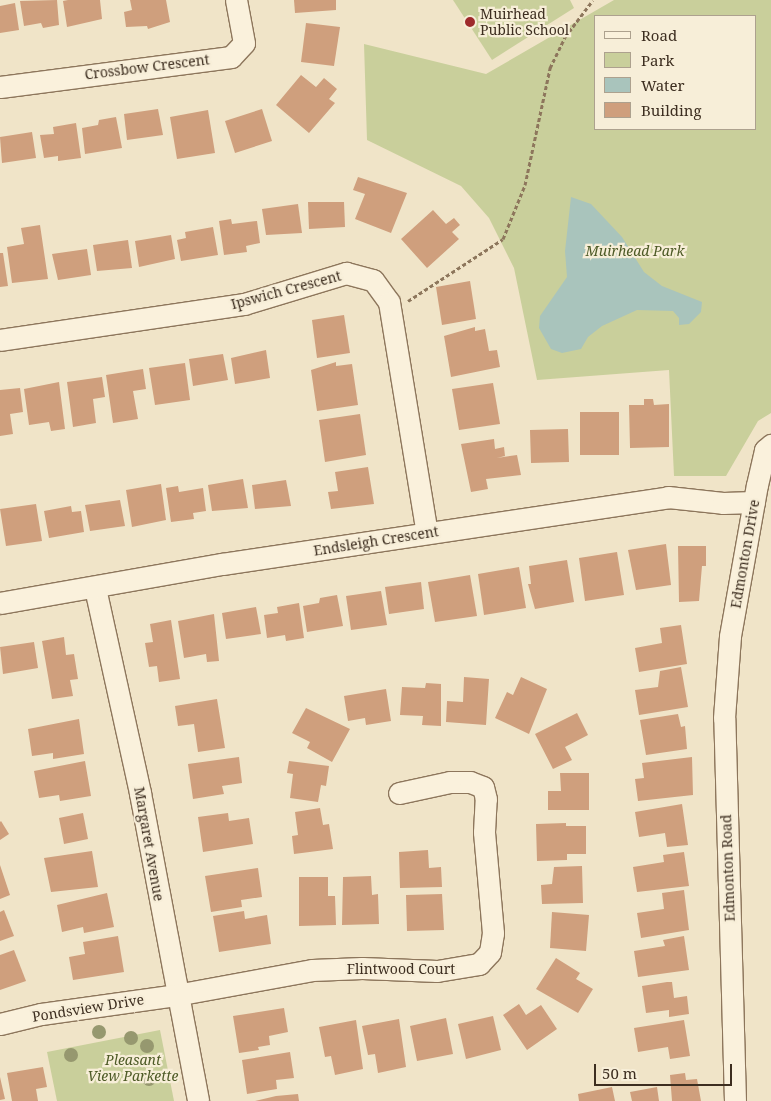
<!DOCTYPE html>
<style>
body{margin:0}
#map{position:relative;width:771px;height:1101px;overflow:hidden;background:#f0e4c8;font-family:"Noto Serif",serif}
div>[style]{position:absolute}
.green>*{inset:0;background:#c9cf9b}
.water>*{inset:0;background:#a9c4bc}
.building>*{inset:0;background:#cf9f7d}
.path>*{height:3px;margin-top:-1.5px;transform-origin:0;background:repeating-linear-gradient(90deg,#8d765c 0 4px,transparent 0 6.5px)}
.roads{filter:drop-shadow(1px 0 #8d765c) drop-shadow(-1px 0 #8d765c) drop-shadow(0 1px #8d765c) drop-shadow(0 -1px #8d765c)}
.minor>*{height:21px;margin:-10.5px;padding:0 10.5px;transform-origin:10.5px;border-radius:10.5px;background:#faf1dc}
.trees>*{width:14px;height:14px;margin:-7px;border-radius:50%;background:#96986f}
.dots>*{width:14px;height:14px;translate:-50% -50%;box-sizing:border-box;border:2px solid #f7eed8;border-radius:50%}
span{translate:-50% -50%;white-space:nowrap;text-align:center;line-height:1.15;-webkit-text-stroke:4.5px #f7eed8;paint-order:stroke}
.poi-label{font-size:14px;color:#3d2e20}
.left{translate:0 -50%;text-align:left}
.street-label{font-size:14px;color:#3d2e20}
.park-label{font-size:14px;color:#4d5a26;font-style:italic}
.legend{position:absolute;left:594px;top:15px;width:162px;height:115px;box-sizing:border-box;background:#f7eed8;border:1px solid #ada18e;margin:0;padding:6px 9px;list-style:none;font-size:15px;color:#3d2e20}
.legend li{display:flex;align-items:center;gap:10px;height:25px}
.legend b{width:25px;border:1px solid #ada18e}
.scale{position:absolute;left:594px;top:1064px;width:138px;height:22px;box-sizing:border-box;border:2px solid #3d2e20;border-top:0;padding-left:6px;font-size:15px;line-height:18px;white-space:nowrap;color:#3d2e20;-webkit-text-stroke:4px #f7eed8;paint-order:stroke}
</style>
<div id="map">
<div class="green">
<i style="clip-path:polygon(453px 0,570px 0,574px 8px,492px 60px)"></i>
<i style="clip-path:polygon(evenodd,614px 0,771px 0,771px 413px,758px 421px,726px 476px,674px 476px,669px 370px,537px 380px,514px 268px,489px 218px,461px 186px,367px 140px,364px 44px,486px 74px,614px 0,595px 16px,755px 16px,755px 129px,595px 129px,595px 16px)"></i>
<i style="clip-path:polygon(160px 1030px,174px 1101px,57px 1101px,47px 1052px)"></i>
</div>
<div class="water">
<i style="clip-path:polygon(571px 197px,591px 204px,622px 237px,644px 272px,662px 286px,702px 302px,701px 312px,689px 324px,679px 325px,679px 318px,673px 311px,637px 310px,602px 326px,588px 337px,581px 349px,562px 353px,551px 349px,539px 328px,540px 316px,567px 277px,565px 251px)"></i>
</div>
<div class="building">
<i style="clip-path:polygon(57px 0,59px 25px,43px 28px,41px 23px,24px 26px,20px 1px)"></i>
<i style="clip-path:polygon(68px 0,100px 0,102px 19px,67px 27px,63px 1px)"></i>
<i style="clip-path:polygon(130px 0,166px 0,170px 22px,148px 29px,147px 26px,126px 27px,124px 12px,132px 10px)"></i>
<i style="clip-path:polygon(294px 0,336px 0,336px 10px,295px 13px)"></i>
<i style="clip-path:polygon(15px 3px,19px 30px,0 33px,0 6px)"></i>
<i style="clip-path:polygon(306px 23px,340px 27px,334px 66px,301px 62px)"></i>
<i style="clip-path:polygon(301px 75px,316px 87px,324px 78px,337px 89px,329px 99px,335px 103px,309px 133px,276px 105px)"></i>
<i style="clip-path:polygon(158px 109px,163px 135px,127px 140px,124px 114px)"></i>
<i style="clip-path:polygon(262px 109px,272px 141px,235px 153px,225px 121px)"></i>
<i style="clip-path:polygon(208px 110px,215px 153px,177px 159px,170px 117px)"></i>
<i style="clip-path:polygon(116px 117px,122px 148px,85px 154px,82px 128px,98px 125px,99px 120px)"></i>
<i style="clip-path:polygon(76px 123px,81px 158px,58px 161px,58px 156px,44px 158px,40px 135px,54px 134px,53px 127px)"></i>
<i style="clip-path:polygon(32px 132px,36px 158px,2px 163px,0 137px)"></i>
<i style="clip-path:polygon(358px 177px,407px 193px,391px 233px,355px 219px,365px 194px,353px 190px)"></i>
<i style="clip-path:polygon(308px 202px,344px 202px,345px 227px,309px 229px)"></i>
<i style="clip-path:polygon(298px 204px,302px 233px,266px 235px,262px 209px)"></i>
<i style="clip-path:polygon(433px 210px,446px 224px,454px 218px,460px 225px,452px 232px,459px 239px,427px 268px,401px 239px)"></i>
<i style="clip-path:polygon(231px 219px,232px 224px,257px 221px,260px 243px,246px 246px,247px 252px,224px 255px,219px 221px)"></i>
<i style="clip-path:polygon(40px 225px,48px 279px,12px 283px,7px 247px,24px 244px,21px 228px)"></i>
<i style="clip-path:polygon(213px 227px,218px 255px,181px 261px,177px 240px,186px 238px,185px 232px)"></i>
<i style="clip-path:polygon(171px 235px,175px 259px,139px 267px,135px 241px)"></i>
<i style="clip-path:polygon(128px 240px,132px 268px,97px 271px,93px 245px)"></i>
<i style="clip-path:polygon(87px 249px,91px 275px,58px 280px,52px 254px)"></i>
<i style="clip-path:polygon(0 253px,3px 253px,8px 286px,0 287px)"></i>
<i style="clip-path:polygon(470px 281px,476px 319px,442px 325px,436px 287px)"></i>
<i style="clip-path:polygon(344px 315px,350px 353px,317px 358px,312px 320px)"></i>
<i style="clip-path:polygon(475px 327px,475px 331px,485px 329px,489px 351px,497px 350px,500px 367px,451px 377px,444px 336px)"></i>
<i style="clip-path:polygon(266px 350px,270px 378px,235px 384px,231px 358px)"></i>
<i style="clip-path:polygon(223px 354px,228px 380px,193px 386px,189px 359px)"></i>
<i style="clip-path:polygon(336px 362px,336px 366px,352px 364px,358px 405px,317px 411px,311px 370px)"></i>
<i style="clip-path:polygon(185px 363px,190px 400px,155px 405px,149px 368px)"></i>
<i style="clip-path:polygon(143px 369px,146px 389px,133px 391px,138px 419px,113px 423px,106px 375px)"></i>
<i style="clip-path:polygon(102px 377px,105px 397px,93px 399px,96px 423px,73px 427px,67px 382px)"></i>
<i style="clip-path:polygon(59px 382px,65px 429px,51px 431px,49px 422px,29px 425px,24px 389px)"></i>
<i style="clip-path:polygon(493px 383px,500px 424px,459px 430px,452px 389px)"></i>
<i style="clip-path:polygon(20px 388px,23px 412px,10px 414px,13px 434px,0 436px,0 390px)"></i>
<i style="clip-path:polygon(644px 399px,653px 399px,654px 405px,669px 404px,669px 447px,630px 448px,629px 405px,644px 405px)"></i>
<i style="clip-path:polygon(580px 412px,619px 412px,619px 455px,580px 455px)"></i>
<i style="clip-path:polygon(360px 414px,366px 455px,325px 462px,319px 420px)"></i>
<i style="clip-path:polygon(568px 429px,569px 462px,531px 463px,530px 430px)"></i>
<i style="clip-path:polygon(494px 439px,495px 449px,504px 447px,505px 456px,497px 458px,517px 455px,521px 475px,486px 479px,488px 489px,471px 492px,461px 444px)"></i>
<i style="clip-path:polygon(368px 467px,374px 504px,331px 509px,328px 492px,338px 491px,335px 472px)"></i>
<i style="clip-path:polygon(243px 479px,248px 508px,212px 511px,208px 485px)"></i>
<i style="clip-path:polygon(286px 480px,291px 506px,255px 509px,252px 485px)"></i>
<i style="clip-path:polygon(161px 484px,166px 520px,132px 527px,126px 490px)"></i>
<i style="clip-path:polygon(178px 486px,179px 492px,203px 488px,206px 511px,193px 513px,194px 519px,171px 522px,166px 488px)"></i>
<i style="clip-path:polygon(120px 500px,125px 526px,90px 531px,85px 505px)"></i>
<i style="clip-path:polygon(36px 504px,42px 541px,6px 546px,0 509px)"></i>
<i style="clip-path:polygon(71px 506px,72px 512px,81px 511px,84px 532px,49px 538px,44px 511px)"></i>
<i style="clip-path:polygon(666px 544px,671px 585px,636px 590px,628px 550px)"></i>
<i style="clip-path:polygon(678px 546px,706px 546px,706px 566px,702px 566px,699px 601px,679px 602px)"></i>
<i style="clip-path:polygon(617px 552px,624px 595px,585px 601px,579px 558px)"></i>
<i style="clip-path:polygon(567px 560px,574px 602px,535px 609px,528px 584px,531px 584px,529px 566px)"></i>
<i style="clip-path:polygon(519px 567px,526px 608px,484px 615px,478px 574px)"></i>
<i style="clip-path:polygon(470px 575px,477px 616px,435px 622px,428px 582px)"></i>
<i style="clip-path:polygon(421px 582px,424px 609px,389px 614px,385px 587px)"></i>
<i style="clip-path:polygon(381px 591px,387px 625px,351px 630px,346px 596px)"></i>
<i style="clip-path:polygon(337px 595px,343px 626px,307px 632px,303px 606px,319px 603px,320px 598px)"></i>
<i style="clip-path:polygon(299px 603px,304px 638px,286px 641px,285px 635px,267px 638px,264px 615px,278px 613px,277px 607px)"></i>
<i style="clip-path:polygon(256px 607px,261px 634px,226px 639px,222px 613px)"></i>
<i style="clip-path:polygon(214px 614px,219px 661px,207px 662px,206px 654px,184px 658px,178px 621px)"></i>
<i style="clip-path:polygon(171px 620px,180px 679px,159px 682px,157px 666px,149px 667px,145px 643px,153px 642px,150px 624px)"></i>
<i style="clip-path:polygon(681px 625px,687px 664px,639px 672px,635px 648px,662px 643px,660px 628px)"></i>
<i style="clip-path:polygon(64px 637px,66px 655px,74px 654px,78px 679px,70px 680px,73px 696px,52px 699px,42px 641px)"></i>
<i style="clip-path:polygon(34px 642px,38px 668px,3px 674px,0 647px)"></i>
<i style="clip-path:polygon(681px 667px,688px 707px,639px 715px,635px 690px,658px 687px,660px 671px)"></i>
<i style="clip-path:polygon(464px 677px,489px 679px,486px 725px,446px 722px,447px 701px,463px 702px)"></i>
<i style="clip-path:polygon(521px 677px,547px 689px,529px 734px,495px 718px,507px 692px,513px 695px)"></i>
<i style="clip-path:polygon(426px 683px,441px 684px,441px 726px,422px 725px,423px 716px,400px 715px,402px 687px,425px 688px)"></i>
<i style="clip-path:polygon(386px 689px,391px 721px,366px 725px,365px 718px,348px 721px,344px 696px)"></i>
<i style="clip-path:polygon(217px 699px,225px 748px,198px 752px,194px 724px,178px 726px,175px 706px)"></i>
<i style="clip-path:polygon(306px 708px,350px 729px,332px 762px,307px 748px,310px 742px,292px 733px)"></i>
<i style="clip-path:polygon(577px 713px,588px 735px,565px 747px,572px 760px,553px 769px,535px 734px)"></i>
<i style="clip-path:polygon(678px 714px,681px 727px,685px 726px,687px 749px,646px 755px,640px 720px)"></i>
<i style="clip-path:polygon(79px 719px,84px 754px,53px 759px,53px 753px,32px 756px,28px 729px)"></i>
<i style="clip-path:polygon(239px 757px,242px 783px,222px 786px,224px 794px,193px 799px,188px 764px)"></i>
<i style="clip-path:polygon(692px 757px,693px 795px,638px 801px,635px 779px,644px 778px,642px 763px)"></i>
<i style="clip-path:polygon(85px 761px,91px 796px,60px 801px,59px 795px,39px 798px,34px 771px)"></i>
<i style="clip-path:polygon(289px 761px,329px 766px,326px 786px,321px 785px,318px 802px,290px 798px,293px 774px,287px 773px)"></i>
<i style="clip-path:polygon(560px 773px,589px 773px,589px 810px,548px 810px,548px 791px,561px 791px)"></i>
<i style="clip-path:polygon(682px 804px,688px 845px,667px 847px,665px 833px,639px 837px,635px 812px)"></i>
<i style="clip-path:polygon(320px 808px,323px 825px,329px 824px,333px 849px,294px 854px,292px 836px,298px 835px,295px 812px)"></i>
<i style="clip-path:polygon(83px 813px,88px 839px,64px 844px,59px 818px)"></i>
<i style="clip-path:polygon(228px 813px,229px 821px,249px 818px,253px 844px,203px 852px,198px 817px)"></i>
<i style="clip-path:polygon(1px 821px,9px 834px,0 840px,0 822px)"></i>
<i style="clip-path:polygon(566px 823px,566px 826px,586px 826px,586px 854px,567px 854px,567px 860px,537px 861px,536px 824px)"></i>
<i style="clip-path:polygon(428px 850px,429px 868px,441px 867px,442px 887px,400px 888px,399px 852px)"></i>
<i style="clip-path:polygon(92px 851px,98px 887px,51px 892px,44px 858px)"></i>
<i style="clip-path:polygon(684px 852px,689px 886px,637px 892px,633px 867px,664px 862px,663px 855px)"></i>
<i style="clip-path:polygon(0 865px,10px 895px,0 899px)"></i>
<i style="clip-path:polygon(582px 866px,583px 903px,542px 904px,541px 885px,552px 884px,554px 867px)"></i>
<i style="clip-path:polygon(258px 868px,262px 897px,241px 900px,242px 907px,211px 912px,205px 876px)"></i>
<i style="clip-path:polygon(371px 876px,372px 895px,378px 894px,379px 924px,342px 925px,343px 877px)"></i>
<i style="clip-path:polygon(299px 877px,328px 877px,328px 896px,335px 896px,336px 925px,299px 926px)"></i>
<i style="clip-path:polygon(684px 890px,689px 930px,641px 938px,637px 913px,664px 909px,662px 893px)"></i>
<i style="clip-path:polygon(107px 893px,114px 927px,84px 933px,83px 927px,62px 932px,57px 905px)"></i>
<i style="clip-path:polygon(442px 894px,444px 930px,407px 931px,406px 895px)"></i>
<i style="clip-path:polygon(4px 910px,14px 936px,0 941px,0 912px)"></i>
<i style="clip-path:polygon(244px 911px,245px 919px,267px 915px,271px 944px,219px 952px,213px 916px)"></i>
<i style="clip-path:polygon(552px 912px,589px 915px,586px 951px,550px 948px)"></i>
<i style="clip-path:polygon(118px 936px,124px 972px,73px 980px,69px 957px,85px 954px,83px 942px)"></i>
<i style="clip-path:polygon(684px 936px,689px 970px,638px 977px,634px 951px,665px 946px,663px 940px)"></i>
<i style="clip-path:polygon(14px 950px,26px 981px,0 990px,0 955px)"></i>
<i style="clip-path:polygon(556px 958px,580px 973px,576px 979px,593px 989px,578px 1013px,536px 989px)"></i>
<i style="clip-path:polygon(667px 982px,672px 982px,674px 998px,687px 996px,689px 1014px,669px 1017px,669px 1010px,646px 1013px,642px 986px)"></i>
<i style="clip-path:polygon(519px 1004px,526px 1015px,541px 1005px,557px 1029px,527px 1050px,503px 1015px)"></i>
<i style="clip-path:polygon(284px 1008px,288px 1032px,269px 1036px,270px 1045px,258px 1047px,259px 1050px,239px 1053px,233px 1016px)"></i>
<i style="clip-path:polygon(493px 1016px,501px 1050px,466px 1059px,458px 1024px)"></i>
<i style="clip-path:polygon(446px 1018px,453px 1054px,417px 1061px,410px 1026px)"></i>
<i style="clip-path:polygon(399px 1019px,406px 1067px,378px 1073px,375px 1054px,368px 1055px,362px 1026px)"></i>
<i style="clip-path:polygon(356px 1020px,363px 1069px,335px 1075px,331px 1056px,325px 1057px,319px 1027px)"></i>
<i style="clip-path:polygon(684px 1020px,690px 1056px,670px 1059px,668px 1047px,638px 1052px,634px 1028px)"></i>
<i style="clip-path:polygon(290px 1052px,294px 1078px,276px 1080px,277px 1089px,247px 1094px,242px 1060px)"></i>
<i style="clip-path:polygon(43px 1067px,47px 1087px,36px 1089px,38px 1101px,12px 1101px,7px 1073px)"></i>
<i style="clip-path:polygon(685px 1073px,686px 1080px,697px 1079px,701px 1101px,672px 1101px,670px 1075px)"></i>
<i style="clip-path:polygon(0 1077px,5px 1099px,0 1100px)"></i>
<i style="clip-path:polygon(612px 1087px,615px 1101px,579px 1101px,578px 1094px)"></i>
<i style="clip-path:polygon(657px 1087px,659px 1101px,632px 1101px,630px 1092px)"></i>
<i style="clip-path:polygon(298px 1094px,299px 1101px,255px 1101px,276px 1096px)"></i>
</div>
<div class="path">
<i style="left:408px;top:301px;width:113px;rotate:-33.1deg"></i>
<i style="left:503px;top:239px;width:58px;rotate:-67.8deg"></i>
<i style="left:525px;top:185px;width:120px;rotate:-77.9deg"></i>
<i style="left:550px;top:68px;width:34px;rotate:-64deg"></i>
<i style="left:565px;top:37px;width:46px;rotate:-52.9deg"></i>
</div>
<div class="roads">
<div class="minor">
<i style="left:0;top:87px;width:233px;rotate:-7.4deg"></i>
<i style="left:231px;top:57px;width:19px;rotate:-47deg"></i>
<i style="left:244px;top:43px;width:44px;rotate:-100.5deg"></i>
<i style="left:0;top:340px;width:247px;rotate:-8.4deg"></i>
<i style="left:244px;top:304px;width:107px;rotate:-16.9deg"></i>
<i style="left:346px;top:273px;width:28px;rotate:15deg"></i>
<i style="left:373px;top:280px;width:27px;rotate:54deg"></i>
<i style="left:389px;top:302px;width:234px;rotate:80.7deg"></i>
<i style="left:95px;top:588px;width:210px;rotate:77.6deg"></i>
<i style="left:140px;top:793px;width:313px;rotate:79.3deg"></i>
<i style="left:0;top:603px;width:225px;rotate:-10deg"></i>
<i style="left:222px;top:564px;width:451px;rotate:-8.5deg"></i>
<i style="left:668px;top:497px;width:55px;rotate:6.2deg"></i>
<i style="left:723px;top:503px;width:31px;rotate:-2deg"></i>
<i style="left:0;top:1024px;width:42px;rotate:-13.7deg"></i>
<i style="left:41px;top:1014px;width:136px;rotate:-8deg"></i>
<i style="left:176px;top:995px;width:138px;rotate:-10.4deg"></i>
<i style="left:312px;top:970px;width:50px;rotate:-2.3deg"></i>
<i style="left:362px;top:968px;width:75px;rotate:2.3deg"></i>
<i style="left:437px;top:971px;width:43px;rotate:-9.5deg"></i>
<i style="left:479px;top:964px;width:16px;rotate:-47deg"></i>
<i style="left:490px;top:952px;width:19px;rotate:-81deg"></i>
<i style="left:493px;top:933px;width:101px;rotate:-95.1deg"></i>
<i style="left:484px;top:832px;width:33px;rotate:-87deg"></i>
<i style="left:486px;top:799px;width:12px;rotate:-104deg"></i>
<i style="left:483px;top:787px;width:14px;rotate:-159deg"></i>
<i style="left:470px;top:782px;width:20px;rotate:180deg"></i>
<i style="left:450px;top:782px;width:52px;rotate:167.8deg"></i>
<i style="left:735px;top:1101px;width:383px;rotate:-91.6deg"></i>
<i style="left:724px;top:718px;width:82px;rotate:-85.8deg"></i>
<i style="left:730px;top:636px;width:153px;rotate:-79.9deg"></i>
<i style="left:757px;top:485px;width:36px;rotate:-77deg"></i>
<i style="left:765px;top:450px;width:8px;rotate:-40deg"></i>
</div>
</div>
<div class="trees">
<i style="left:99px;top:1032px"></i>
<i style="left:131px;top:1038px"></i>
<i style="left:147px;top:1046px"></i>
<i style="left:71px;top:1055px"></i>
<i style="left:149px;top:1079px"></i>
</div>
<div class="dots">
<i style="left:470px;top:22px;background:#9e2a2b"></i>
</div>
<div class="poi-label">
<span class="left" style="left:480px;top:22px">Muirhead<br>Public School</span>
</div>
<div class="street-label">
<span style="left:147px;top:67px;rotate:-7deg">Crossbow Crescent</span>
<span style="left:286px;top:290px;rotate:-15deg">Ipswich Crescent</span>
<span style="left:376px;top:541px;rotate:-9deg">Endsleigh Crescent</span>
<span style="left:745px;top:554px;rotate:-80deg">Edmonton Drive</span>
<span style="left:149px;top:844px;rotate:80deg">Margaret Avenue</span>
<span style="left:728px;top:868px;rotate:-92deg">Edmonton Road</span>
<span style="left:401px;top:969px">Flintwood Court</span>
<span style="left:88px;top:1008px;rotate:-9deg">Pondsview Drive</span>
</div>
<div class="park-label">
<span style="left:635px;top:251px">Muirhead Park</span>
<span style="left:133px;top:1068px">Pleasant<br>View Parkette</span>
</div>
<ul class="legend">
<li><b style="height:6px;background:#faf1dc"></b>Road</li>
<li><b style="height:14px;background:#c9cf9b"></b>Park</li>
<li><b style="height:14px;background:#a9c4bc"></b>Water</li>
<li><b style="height:14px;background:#cf9f7d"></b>Building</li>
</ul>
<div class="scale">50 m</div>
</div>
